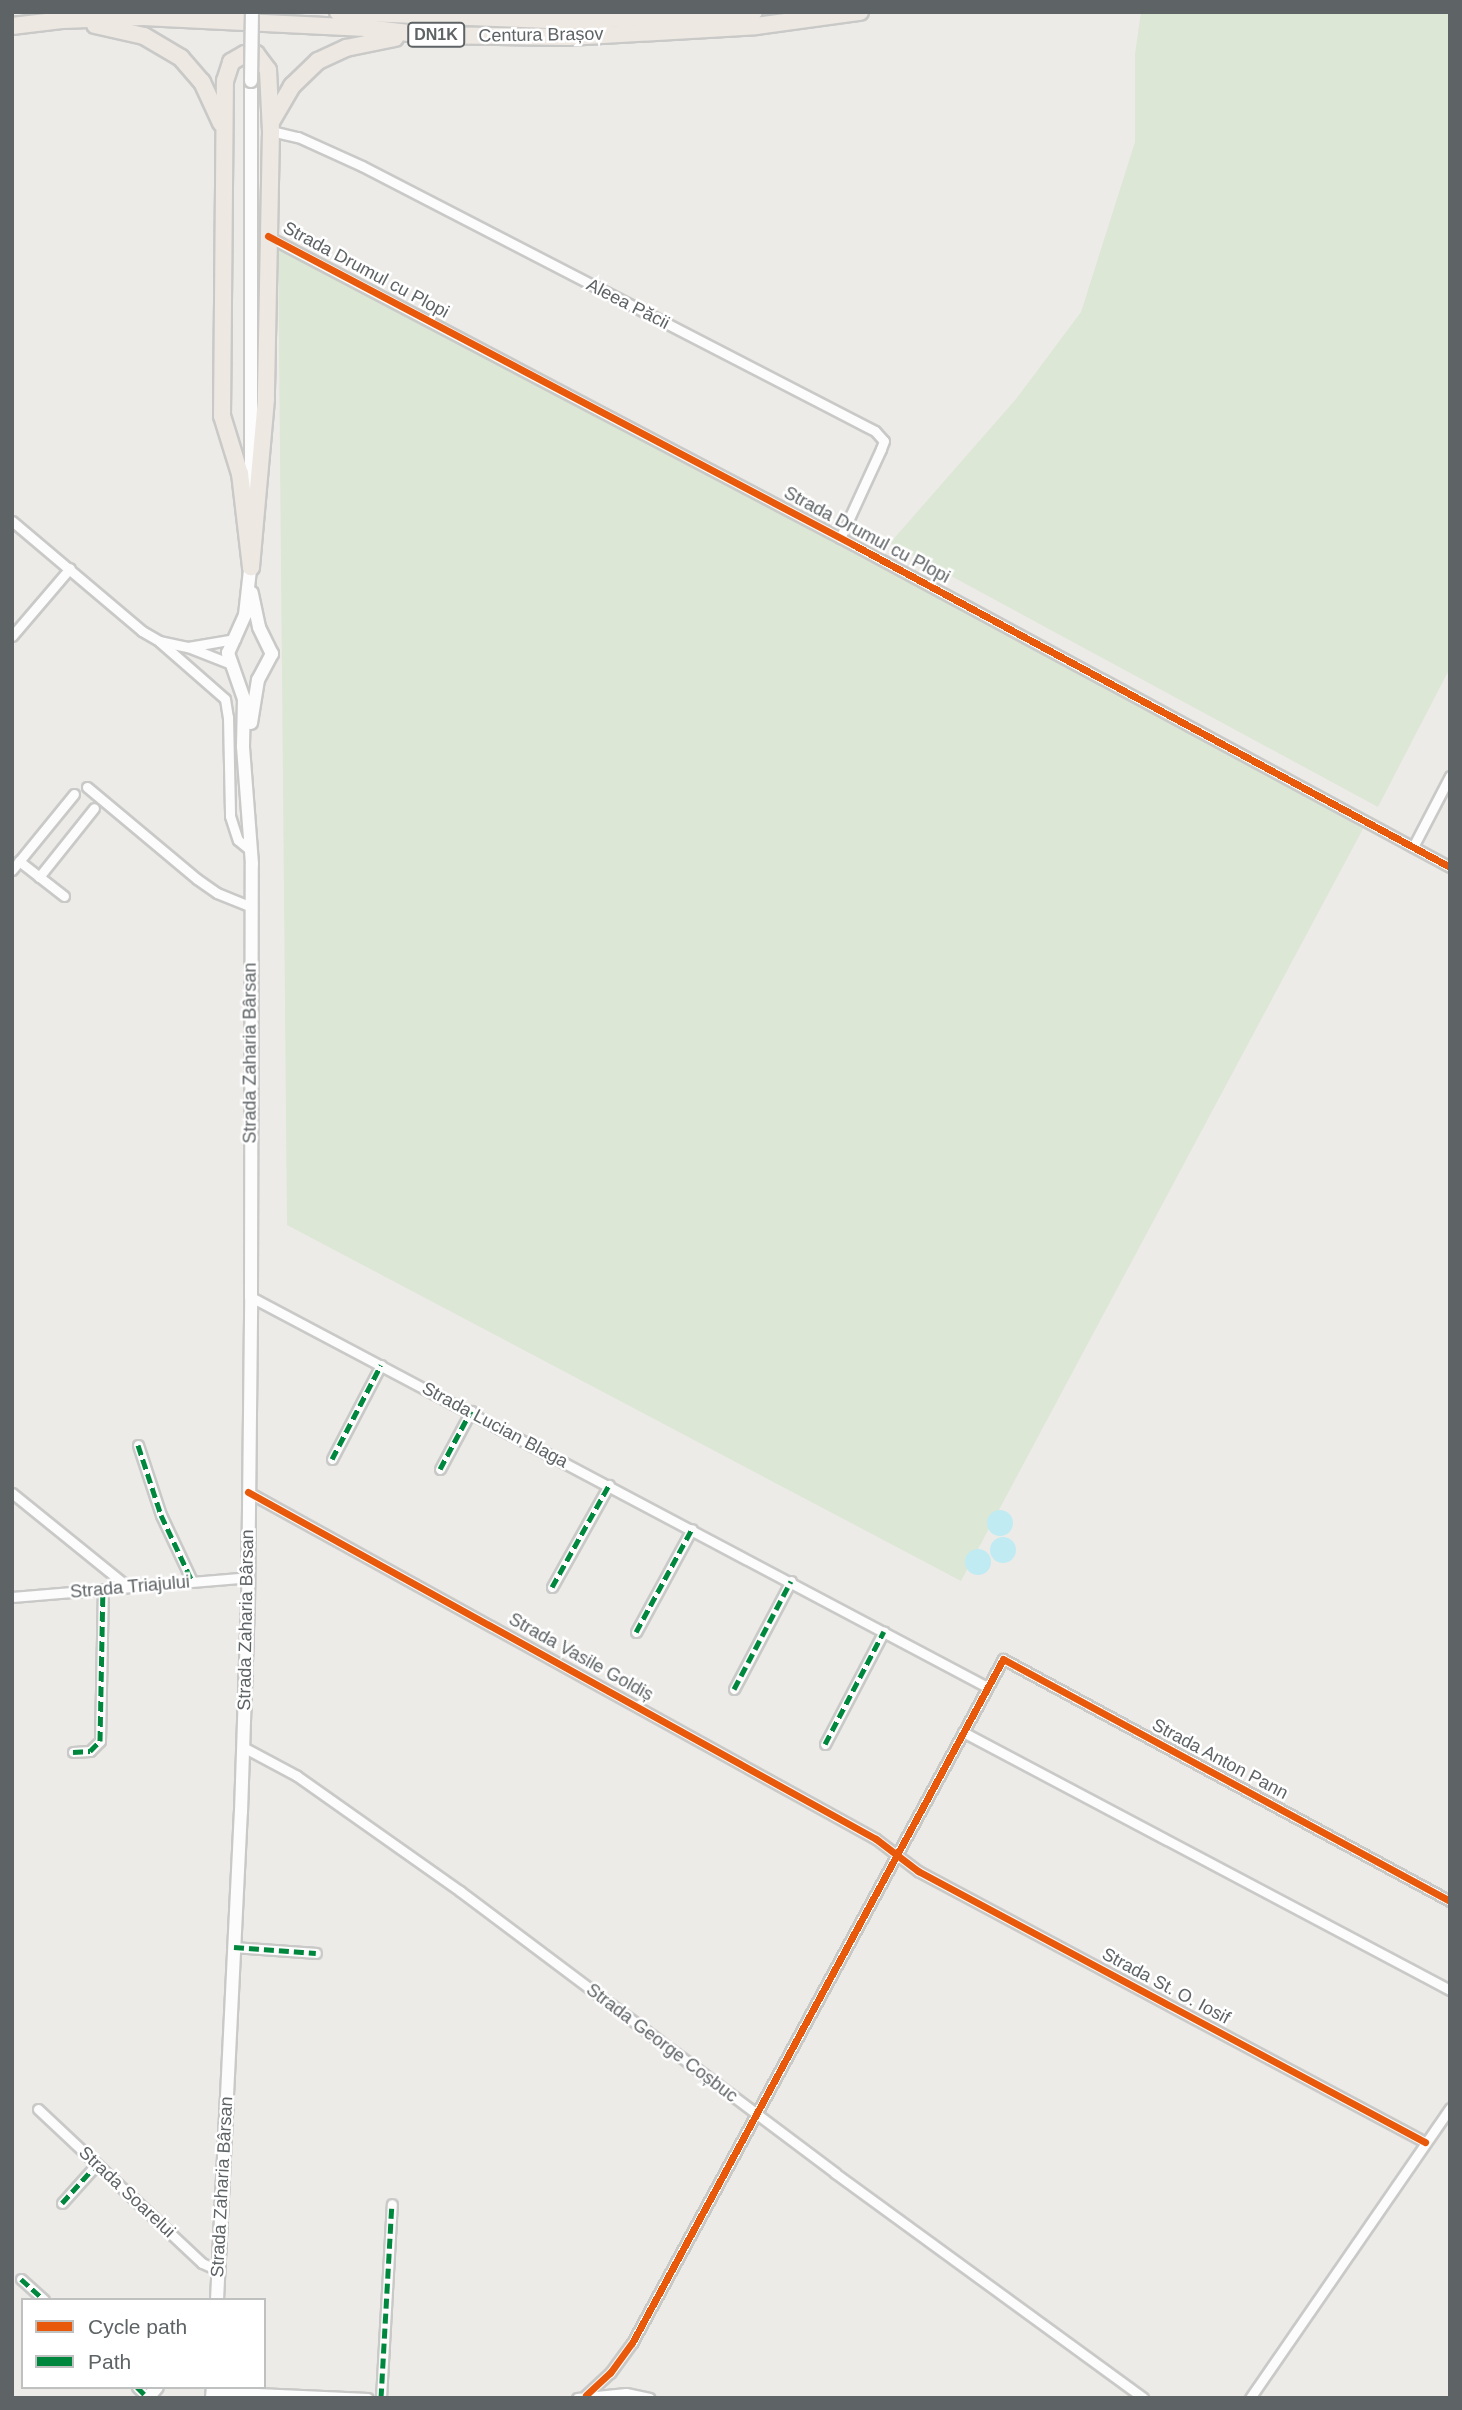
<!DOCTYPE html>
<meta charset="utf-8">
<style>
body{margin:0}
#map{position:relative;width:1462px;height:2410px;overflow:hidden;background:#edebe8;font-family:Arial,sans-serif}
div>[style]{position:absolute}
.green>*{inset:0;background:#dce7d5}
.water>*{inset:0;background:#c1ebf2}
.round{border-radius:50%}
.roads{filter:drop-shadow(2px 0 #c9c9c8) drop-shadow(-2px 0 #c9c9c8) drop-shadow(0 2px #c9c9c8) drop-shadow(0 -2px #c9c9c8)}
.street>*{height:9px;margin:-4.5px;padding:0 4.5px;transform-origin:4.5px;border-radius:4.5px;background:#fcfcfc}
.secondary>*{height:12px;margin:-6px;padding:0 6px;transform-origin:6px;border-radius:6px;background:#fcfcfc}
.highway>*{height:16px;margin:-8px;padding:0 8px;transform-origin:8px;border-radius:8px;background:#eee8e3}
.bridges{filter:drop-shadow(2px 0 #c9c9c8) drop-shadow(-2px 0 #c9c9c8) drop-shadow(0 2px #c9c9c8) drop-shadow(0 -2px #c9c9c8)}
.secondary-bridge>*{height:12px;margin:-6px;padding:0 6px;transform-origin:6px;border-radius:6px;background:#fcfcfc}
.quiet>*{height:5px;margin-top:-2.5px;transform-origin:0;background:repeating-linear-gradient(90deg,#00873e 0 10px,transparent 0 15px)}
.cycleway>*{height:7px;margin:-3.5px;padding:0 3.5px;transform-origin:3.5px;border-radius:3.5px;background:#e8590c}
span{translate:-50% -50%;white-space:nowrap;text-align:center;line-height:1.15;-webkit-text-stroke:5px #fff;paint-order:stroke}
.shield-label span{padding:2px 5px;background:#fff;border:2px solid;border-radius:5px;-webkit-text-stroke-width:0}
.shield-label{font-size:16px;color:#5e6365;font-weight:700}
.street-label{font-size:18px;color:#5e6365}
.frame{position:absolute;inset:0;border:14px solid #5e6365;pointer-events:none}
.legend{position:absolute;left:21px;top:2298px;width:245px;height:91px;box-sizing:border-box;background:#fff;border:2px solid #bfc1c1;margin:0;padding:9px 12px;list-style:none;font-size:21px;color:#5e6365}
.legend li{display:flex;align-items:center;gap:14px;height:35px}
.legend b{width:35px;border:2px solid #bfc1c1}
</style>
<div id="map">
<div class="green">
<i style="clip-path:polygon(1141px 12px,1450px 12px,1450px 668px,1378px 807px,890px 543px,1016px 399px,1081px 312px,1135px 142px,1135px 54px)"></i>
<i style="clip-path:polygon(278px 235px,1364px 827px,961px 1581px,287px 1225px)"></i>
</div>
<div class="water">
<i class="round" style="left:987px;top:1510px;width:26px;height:26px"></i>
<i class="round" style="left:990px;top:1537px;width:26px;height:26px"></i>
<i class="round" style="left:965px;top:1549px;width:26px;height:26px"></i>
</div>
<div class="roads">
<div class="street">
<i style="left:271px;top:131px;width:28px;rotate:13deg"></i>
<i style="left:298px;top:137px;width:70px;rotate:24.4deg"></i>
<i style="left:362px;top:166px;width:577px;rotate:27.32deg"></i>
<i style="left:875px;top:431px;width:13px;rotate:48deg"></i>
<i style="left:884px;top:441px;width:9px;rotate:111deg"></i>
<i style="left:881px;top:449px;width:98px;rotate:114.7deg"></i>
<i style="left:269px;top:237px;width:661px;rotate:27.77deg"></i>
<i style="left:854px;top:545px;width:677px;rotate:28.38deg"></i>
<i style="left:12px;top:521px;width:170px;rotate:40.2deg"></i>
<i style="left:142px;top:631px;width:20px;rotate:30deg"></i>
<i style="left:159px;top:641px;width:30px;rotate:12deg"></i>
<i style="left:188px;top:647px;width:46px;rotate:21.6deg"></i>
<i style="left:12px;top:636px;width:89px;rotate:-49.5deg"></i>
<i style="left:160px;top:642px;width:86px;rotate:41.2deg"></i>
<i style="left:225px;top:699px;width:18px;rotate:81deg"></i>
<i style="left:228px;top:717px;width:99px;rotate:88.8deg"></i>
<i style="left:230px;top:816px;width:25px;rotate:72deg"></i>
<i style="left:238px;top:840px;width:17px;rotate:40deg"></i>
<i style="left:188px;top:647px;width:48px;rotate:-9.7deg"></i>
<i style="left:87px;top:787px;width:143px;rotate:39.9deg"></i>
<i style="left:197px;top:879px;width:24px;rotate:35deg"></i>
<i style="left:217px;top:893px;width:35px;rotate:22deg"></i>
<i style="left:1413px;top:847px;width:80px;rotate:-62.5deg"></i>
<i style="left:19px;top:861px;width:57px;rotate:37.9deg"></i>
<i style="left:12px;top:870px;width:98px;rotate:-50.8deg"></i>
<i style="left:39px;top:877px;width:88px;rotate:-51.4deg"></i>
<i style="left:251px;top:1297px;width:833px;rotate:27.92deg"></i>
<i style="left:138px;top:1445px;width:74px;rotate:71.8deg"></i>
<i style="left:161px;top:1515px;width:73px;rotate:64.8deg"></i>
<i style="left:332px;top:1459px;width:106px;rotate:-62.5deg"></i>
<i style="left:440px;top:1469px;width:66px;rotate:-61.9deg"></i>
<i style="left:248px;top:1492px;width:717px;rotate:28.92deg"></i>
<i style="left:876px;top:1839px;width:53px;rotate:37.3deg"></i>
<i style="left:918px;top:1871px;width:575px;rotate:28.13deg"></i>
<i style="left:12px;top:1493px;width:149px;rotate:39deg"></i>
<i style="left:552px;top:1587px;width:117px;rotate:-60.8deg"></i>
<i style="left:12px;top:1597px;width:237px;rotate:-4.8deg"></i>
<i style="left:636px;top:1632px;width:117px;rotate:-61.5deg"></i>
<i style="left:734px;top:1689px;width:122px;rotate:-62.2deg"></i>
<i style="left:963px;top:1732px;width:551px;rotate:27.91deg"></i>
<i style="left:825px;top:1744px;width:127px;rotate:-62.4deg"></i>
<i style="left:243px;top:1747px;width:61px;rotate:28.2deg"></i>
<i style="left:297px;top:1776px;width:199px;rotate:35.2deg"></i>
<i style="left:460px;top:1891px;width:469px;rotate:36.9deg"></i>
<i style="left:835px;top:2173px;width:381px;rotate:36.1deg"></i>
<i style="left:73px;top:1752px;width:17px;rotate:-3deg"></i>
<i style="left:90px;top:1751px;width:14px;rotate:-45deg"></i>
<i style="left:100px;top:1741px;width:151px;rotate:-88.9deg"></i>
<i style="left:234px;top:1947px;width:82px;rotate:4.2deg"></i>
<i style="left:38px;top:2109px;width:225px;rotate:43.2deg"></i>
<i style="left:202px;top:2263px;width:17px;rotate:24deg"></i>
<i style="left:62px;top:2203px;width:52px;rotate:-48.1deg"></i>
<i style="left:21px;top:2279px;width:31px;rotate:42deg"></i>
<i style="left:137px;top:2387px;width:16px;rotate:45deg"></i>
<i style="left:213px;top:2391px;width:155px;rotate:2.6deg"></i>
<i style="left:586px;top:2395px;width:33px;rotate:-43deg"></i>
<i style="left:610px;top:2373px;width:37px;rotate:-54deg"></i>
<i style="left:632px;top:2343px;width:778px;rotate:-61.52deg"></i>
<i style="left:1003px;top:1659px;width:508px;rotate:28.43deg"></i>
<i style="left:381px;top:2398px;width:194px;rotate:-86.8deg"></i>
<i style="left:577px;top:2398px;width:49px;rotate:-5.8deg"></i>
<i style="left:626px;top:2393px;width:24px;rotate:12deg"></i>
<i style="left:1250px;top:2398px;width:352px;rotate:-55.4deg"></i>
</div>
<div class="secondary">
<i style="left:251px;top:497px;width:416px;rotate:-90deg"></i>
<i style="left:251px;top:723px;width:44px;rotate:-80.8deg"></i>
<i style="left:258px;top:680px;width:30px;rotate:-62deg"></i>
<i style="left:272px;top:654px;width:30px;rotate:-116deg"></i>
<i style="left:259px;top:627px;width:35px;rotate:-102deg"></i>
<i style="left:217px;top:2300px;width:489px;rotate:-87.2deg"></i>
<i style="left:241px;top:1812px;width:207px;rotate:-88.1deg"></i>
<i style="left:248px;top:1605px;width:308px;rotate:-89.4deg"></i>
<i style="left:251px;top:1297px;width:433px;rotate:-89.9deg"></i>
<i style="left:252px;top:864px;width:118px;rotate:-94.4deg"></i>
<i style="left:243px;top:746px;width:47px;rotate:-88.8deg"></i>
<i style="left:244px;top:699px;width:49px;rotate:-109.2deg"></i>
<i style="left:228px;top:653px;width:42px;rotate:-65.9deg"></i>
<i style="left:245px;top:615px;width:54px;rotate:-83.7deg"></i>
<i style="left:148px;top:2398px;width:14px;rotate:-51deg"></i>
<i style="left:212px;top:2398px;width:11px;rotate:-85deg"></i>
</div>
<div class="highway">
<i style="left:338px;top:12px;width:230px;rotate:2.2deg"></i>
<i style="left:568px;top:21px;width:186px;rotate:-2.8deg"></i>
<i style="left:95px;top:25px;width:50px;rotate:12.7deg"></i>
<i style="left:144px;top:36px;width:43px;rotate:30.7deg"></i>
<i style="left:181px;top:58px;width:32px;rotate:49deg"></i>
<i style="left:202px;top:82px;width:45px;rotate:65.1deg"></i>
<i style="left:12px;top:26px;width:50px;rotate:-6.8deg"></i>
<i style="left:62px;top:20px;width:81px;rotate:-2.1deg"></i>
<i style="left:143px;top:17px;width:223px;rotate:2.8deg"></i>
<i style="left:366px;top:28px;width:60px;rotate:6.7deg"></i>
<i style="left:426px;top:35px;width:142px;rotate:0.8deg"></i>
<i style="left:568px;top:37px;width:188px;rotate:-3.3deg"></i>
<i style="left:756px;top:26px;width:105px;rotate:-7.7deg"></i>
<i style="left:245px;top:54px;width:11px"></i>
<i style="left:256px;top:54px;width:20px;rotate:53deg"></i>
<i style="left:268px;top:70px;width:61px;rotate:87.2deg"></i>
<i style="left:271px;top:131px;width:268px;rotate:91.1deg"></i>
<i style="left:266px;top:399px;width:169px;rotate:95.1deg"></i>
<i style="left:251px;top:567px;width:94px;rotate:-96.7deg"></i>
<i style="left:240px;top:474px;width:61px;rotate:-107.2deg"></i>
<i style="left:222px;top:416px;width:335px;rotate:-89.5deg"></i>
<i style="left:225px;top:81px;width:20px;rotate:-72deg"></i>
<i style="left:231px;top:62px;width:16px;rotate:-30deg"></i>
<i style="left:271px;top:122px;width:42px;rotate:-59.7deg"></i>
<i style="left:292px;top:86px;width:36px;rotate:-44deg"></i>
<i style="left:318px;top:61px;width:31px;rotate:-25deg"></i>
<i style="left:346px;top:48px;width:50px;rotate:-11.5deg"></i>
</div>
</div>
<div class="bridges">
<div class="secondary-bridge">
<i style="left:251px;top:81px;width:69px;rotate:-89.2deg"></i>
</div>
</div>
<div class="quiet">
<i style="left:138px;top:1445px;width:74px;rotate:71.8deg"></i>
<i style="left:161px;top:1515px;width:73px;rotate:64.8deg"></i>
<i style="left:332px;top:1459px;width:106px;rotate:-62.5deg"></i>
<i style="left:440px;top:1469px;width:66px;rotate:-61.9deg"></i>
<i style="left:552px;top:1587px;width:117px;rotate:-60.8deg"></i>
<i style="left:636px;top:1632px;width:117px;rotate:-61.5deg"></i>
<i style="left:734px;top:1689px;width:122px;rotate:-62.2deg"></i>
<i style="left:825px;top:1744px;width:127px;rotate:-62.4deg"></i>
<i style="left:73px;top:1752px;width:17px;rotate:-3deg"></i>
<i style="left:90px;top:1751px;width:14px;rotate:-45deg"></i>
<i style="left:100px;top:1741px;width:151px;rotate:-88.9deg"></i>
<i style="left:234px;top:1947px;width:82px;rotate:4.2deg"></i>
<i style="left:62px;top:2203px;width:52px;rotate:-48.1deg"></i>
<i style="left:21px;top:2279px;width:31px;rotate:42deg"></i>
<i style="left:137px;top:2387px;width:16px;rotate:45deg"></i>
<i style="left:381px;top:2398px;width:194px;rotate:-86.8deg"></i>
</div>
<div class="cycleway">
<i style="left:268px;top:236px;width:662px;rotate:27.8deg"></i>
<i style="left:854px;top:545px;width:677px;rotate:28.38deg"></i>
<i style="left:248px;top:1492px;width:717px;rotate:28.92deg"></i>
<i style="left:876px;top:1839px;width:53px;rotate:37.3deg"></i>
<i style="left:918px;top:1871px;width:575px;rotate:28.13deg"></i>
<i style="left:586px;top:2395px;width:33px;rotate:-43deg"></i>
<i style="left:610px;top:2373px;width:37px;rotate:-54deg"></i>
<i style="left:632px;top:2343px;width:778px;rotate:-61.52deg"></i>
<i style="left:1003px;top:1659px;width:508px;rotate:28.43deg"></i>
</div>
<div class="shield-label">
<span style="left:436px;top:35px">DN1K</span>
</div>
<div class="street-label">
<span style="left:541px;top:35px;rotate:-1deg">Centura Brașov</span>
<span style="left:366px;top:270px;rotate:28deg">Strada Drumul cu Plopi</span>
<span style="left:628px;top:304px;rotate:27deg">Aleea Păcii</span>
<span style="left:867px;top:535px;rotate:28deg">Strada Drumul cu Plopi</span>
<span style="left:250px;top:1053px;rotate:-90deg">Strada Zaharia Bârsan</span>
<span style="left:495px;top:1425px;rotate:28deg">Strada Lucian Blaga</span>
<span style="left:130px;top:1587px;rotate:-5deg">Strada Triajului</span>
<span style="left:246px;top:1620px;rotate:-89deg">Strada Zaharia Bârsan</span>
<span style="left:581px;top:1657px;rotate:29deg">Strada Vasile Goldiș</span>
<span style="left:1220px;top:1759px;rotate:28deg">Strada Anton Pann</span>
<span style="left:1166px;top:1986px;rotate:28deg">Strada St. O. Iosif</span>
<span style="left:662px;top:2043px;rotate:37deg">Strada George Coșbuc</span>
<span style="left:222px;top:2187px;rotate:-87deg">Strada Zaharia Bârsan</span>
<span style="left:127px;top:2192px;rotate:43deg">Strada Soarelui</span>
</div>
<div class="frame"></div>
<ul class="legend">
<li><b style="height:9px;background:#e8590c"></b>Cycle path</li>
<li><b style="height:9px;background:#00873e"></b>Path</li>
</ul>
</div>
